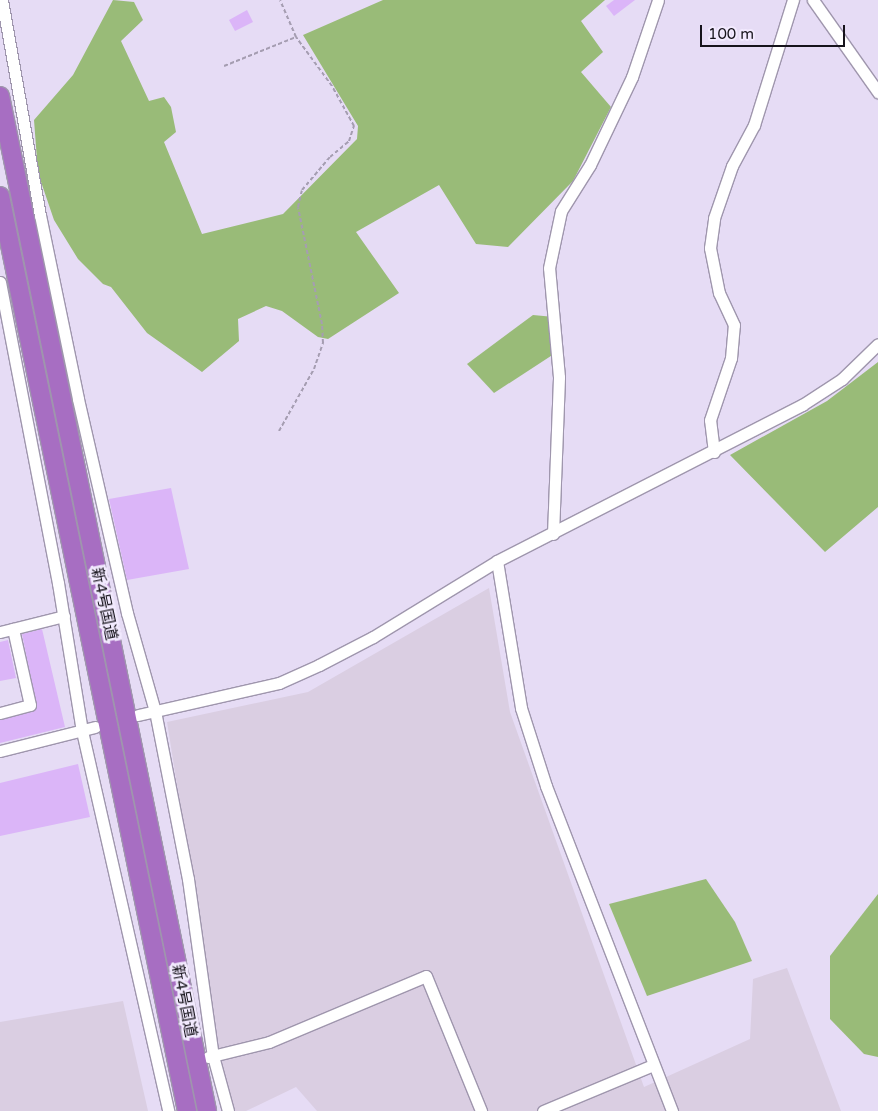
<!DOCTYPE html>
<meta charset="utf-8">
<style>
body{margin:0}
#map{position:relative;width:878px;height:1111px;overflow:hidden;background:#e6dcf5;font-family:"Varela Round","Noto Sans JP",sans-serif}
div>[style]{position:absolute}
.industrial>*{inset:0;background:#dacee2}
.green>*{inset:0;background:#99bb78}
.building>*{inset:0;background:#dbb5f8}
.path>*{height:2px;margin-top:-1px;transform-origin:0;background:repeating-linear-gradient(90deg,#a59db1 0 4px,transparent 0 6.5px)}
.roads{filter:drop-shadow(1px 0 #9f96ad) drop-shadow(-1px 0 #9f96ad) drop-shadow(0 1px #9f96ad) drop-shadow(0 -1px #9f96ad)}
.minor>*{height:11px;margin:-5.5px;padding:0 5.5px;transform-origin:5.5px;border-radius:5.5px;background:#fff}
.highway>*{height:18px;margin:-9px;padding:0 9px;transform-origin:9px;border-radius:9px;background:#a76ec2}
span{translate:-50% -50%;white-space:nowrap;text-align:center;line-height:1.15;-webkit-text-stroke:5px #f2eafe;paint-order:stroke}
.street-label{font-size:16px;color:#16131b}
.scale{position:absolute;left:700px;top:25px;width:145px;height:22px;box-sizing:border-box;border:2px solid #16131b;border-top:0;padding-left:6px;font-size:15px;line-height:18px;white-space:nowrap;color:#16131b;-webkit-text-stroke:4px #f2eafe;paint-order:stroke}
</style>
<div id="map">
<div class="industrial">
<i style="clip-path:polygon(489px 588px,510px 712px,644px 1087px,750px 1039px,753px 979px,787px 968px,841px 1111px,317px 1111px,296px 1087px,246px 1111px,229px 1111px,167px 722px,308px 692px)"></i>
<i style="clip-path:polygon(123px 1001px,148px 1111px,0 1111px,0 1022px)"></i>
</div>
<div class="green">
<i style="clip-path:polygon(113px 0,134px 2px,143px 20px,121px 41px,149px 101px,164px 97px,171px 107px,176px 132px,164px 142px,202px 234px,283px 214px,357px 139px,358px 126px,303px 35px,383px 0,605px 0,581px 21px,603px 52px,581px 72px,611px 107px,573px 181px,508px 247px,476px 244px,439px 185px,356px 232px,399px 293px,328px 339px,318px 337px,282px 311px,266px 306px,238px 319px,239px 341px,202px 372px,147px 333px,111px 287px,103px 284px,78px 259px,54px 220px,38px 173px,34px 120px,73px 75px)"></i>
<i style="clip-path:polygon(533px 315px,554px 317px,557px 352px,494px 393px,467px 364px)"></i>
<i style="clip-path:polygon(878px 362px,878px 507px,825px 552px,730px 455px,827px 401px)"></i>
<i style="clip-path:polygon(706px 879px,735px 922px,752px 961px,647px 996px,609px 904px)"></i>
<i style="clip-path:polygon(878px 894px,878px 1057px,864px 1054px,830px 1019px,830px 956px)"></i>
</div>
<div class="building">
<i style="clip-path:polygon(614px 0,635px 0,614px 16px,606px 6px)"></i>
<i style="clip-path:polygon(247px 10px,253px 22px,235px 31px,229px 20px)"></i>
<i style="clip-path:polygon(171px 488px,189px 569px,127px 580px,109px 499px)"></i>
<i style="clip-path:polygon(42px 629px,65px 727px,0 743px,0 720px,32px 712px,37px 708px,22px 634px)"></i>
<i style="clip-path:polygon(8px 640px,16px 678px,0 681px,0 642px)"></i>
<i style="clip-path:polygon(78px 764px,90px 817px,0 836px,0 783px)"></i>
</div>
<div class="path">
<i style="left:224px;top:66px;width:78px;rotate:-21.9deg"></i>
<i style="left:296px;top:37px;width:40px;rotate:-113.4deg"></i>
<i style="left:279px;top:431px;width:71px;rotate:-60.6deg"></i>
<i style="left:314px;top:369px;width:28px;rotate:-71deg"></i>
<i style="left:323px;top:343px;width:19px;rotate:-93deg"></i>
<i style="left:322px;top:324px;width:119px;rotate:-101.6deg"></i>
<i style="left:298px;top:207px;width:17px;rotate:-77deg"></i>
<i style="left:302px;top:190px;width:43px;rotate:-49.7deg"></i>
<i style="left:330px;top:157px;width:25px;rotate:-40deg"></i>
<i style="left:349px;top:141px;width:16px;rotate:-72deg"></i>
<i style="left:354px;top:126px;width:46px;rotate:-118.8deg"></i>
<i style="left:332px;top:86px;width:61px;rotate:-126.3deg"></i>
</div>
<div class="roads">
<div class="minor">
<i style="left:2px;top:0;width:218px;rotate:80deg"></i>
<i style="left:40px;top:215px;width:188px;rotate:78.3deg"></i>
<i style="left:78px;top:399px;width:220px;rotate:77.1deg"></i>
<i style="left:127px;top:613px;width:102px;rotate:74.1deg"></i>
<i style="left:155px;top:711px;width:171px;rotate:78.9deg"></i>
<i style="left:188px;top:879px;width:179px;rotate:82deg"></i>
<i style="left:213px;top:1056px;width:57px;rotate:74.7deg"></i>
<i style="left:813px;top:0;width:113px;rotate:54.8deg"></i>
<i style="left:0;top:282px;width:307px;rotate:79.1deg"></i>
<i style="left:58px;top:583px;width:150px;rotate:80.8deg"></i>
<i style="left:82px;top:731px;width:390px;rotate:77.2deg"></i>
<i style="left:714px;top:452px;width:32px;rotate:-97deg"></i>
<i style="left:710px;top:420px;width:65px;rotate:-71.3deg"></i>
<i style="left:731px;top:358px;width:33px;rotate:-85deg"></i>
<i style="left:734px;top:325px;width:35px;rotate:-115deg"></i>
<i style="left:719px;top:293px;width:46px;rotate:-101.3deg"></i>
<i style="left:710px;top:248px;width:30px;rotate:-82deg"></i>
<i style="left:714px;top:218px;width:55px;rotate:-70.9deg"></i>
<i style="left:732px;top:166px;width:47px;rotate:-61.8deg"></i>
<i style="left:754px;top:125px;width:131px;rotate:-72.7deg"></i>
<i style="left:553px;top:534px;width:157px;rotate:-87.8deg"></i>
<i style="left:559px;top:377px;width:109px;rotate:-95.2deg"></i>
<i style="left:549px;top:268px;width:58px;rotate:-78.1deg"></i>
<i style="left:561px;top:211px;width:54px;rotate:-57.8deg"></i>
<i style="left:590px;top:165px;width:98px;rotate:-64.5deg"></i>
<i style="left:632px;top:77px;width:81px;rotate:-71.3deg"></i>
<i style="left:497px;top:561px;width:149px;rotate:80.7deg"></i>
<i style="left:521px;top:708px;width:82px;rotate:72.2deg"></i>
<i style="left:546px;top:786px;width:349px;rotate:68.8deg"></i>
<i style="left:0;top:632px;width:66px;rotate:-14deg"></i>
<i style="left:0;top:713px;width:31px;rotate:-15deg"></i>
<i style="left:30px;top:705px;width:78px;rotate:-102.6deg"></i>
<i style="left:138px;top:715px;width:145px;rotate:-12.8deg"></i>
<i style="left:279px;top:683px;width:44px;rotate:-24.2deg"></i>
<i style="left:319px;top:665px;width:61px;rotate:-27.4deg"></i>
<i style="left:373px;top:637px;width:145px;rotate:-31.5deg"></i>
<i style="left:497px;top:561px;width:343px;rotate:-27.1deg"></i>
<i style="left:802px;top:405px;width:48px;rotate:-33deg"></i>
<i style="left:842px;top:379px;width:50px;rotate:-44.2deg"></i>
<i style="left:0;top:751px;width:98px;rotate:-14.2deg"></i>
<i style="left:208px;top:1057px;width:63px;rotate:-13.8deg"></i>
<i style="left:269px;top:1042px;width:170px;rotate:-22.8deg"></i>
<i style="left:426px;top:976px;width:146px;rotate:67.8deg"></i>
<i style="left:543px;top:1111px;width:119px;rotate:-22.7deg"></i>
</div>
<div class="highway">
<i style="left:0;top:96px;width:1036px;rotate:78.47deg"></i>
<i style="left:0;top:196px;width:934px;rotate:78.45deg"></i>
</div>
</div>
<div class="street-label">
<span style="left:104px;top:604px;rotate:78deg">新4号国道</span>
<span style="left:184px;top:1001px;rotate:79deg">新4号国道</span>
</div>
<div class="scale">100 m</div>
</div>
